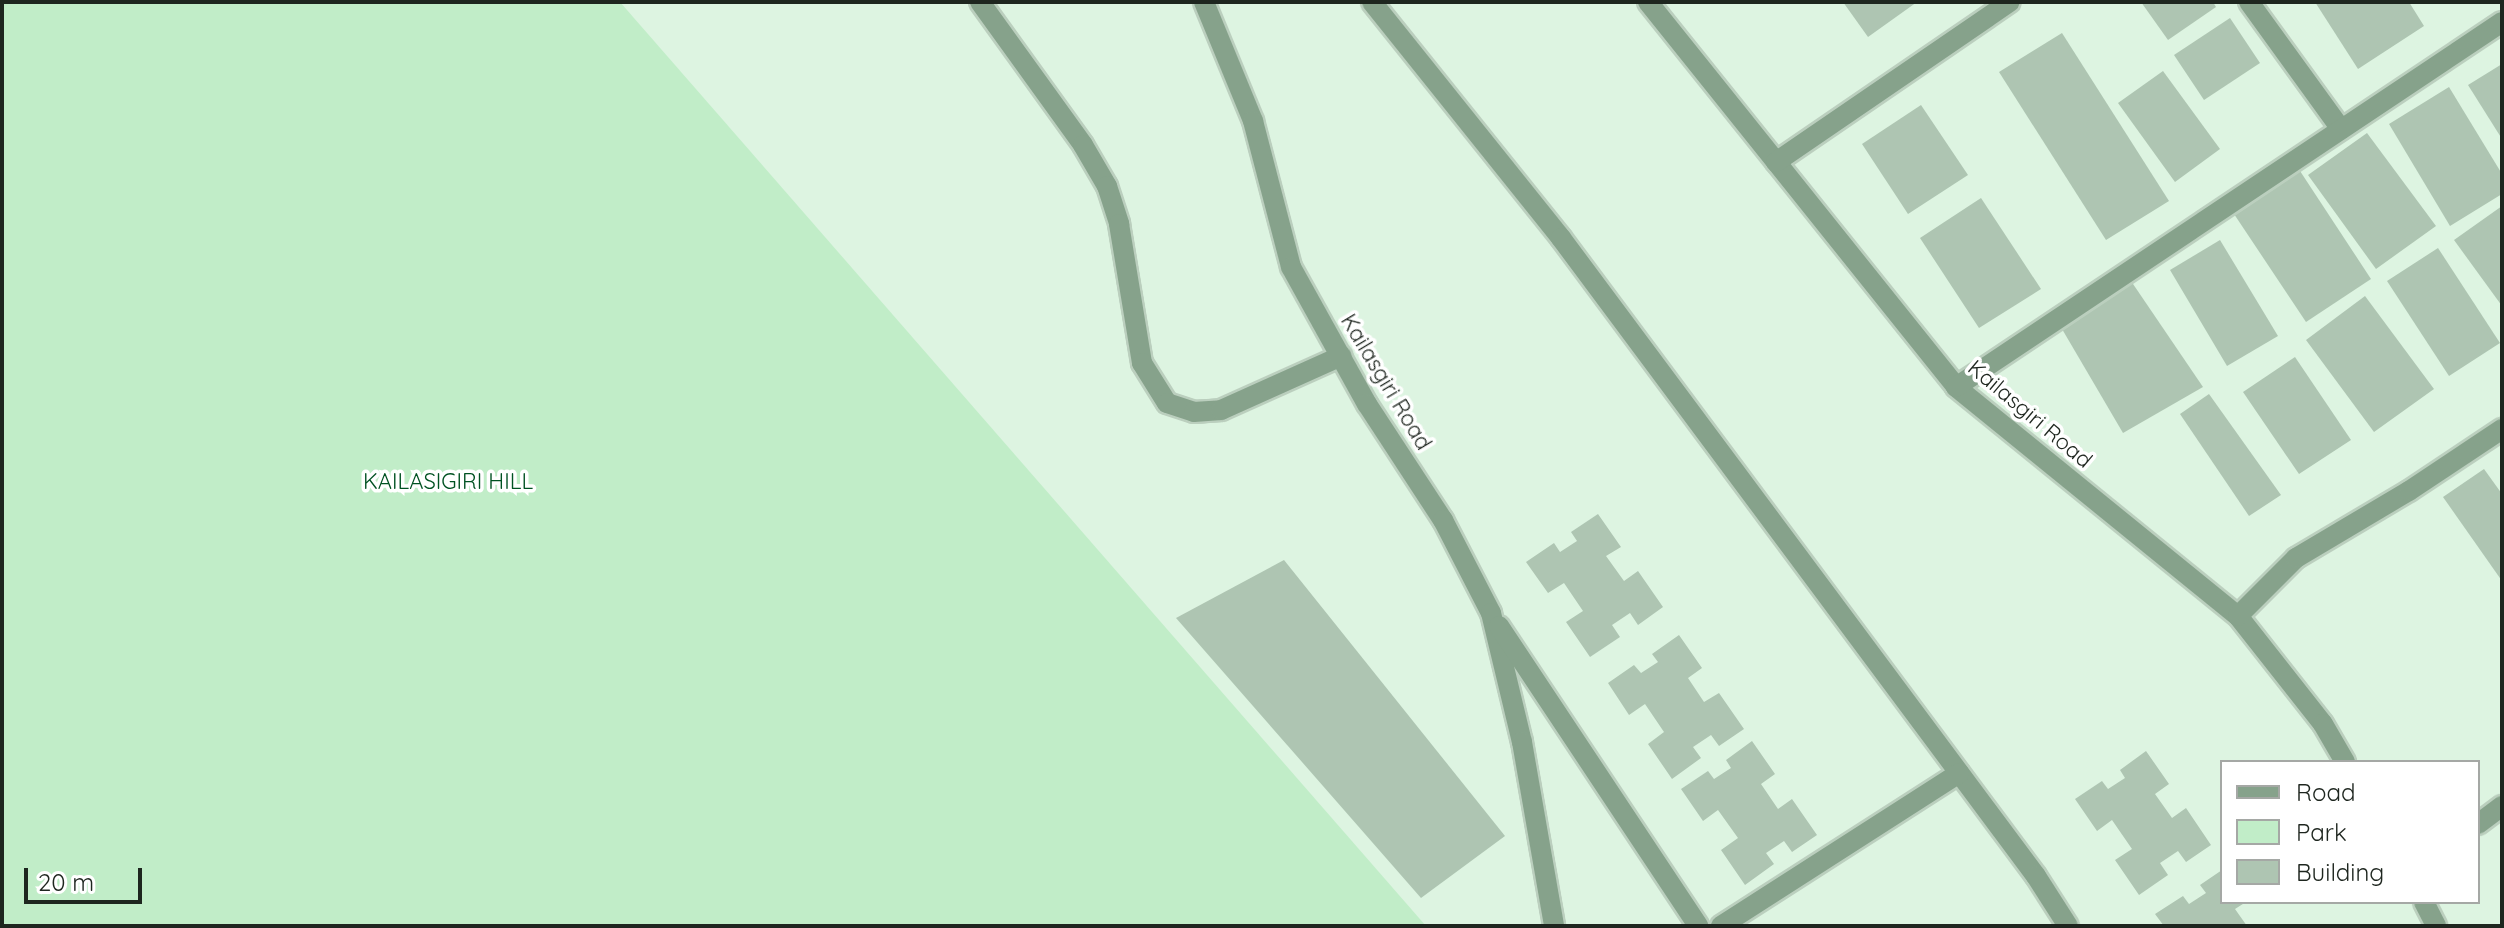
<!DOCTYPE html>
<style>
body{margin:0}
#map{position:relative;width:2504px;height:928px;overflow:hidden;background:#ddf4e1;font-family:Quicksand,sans-serif}
div>[style]{position:absolute}
.green>*{inset:0;background:#c1edc8}
.building>*{inset:0;background:#aec5b2}
.roads{filter:drop-shadow(2px 0 #bbcfbe) drop-shadow(-2px 0 #bbcfbe) drop-shadow(0 2px #bbcfbe) drop-shadow(0 -2px #bbcfbe)}
.minor>*{height:20px;margin:-10px;padding:0 10px;transform-origin:10px;border-radius:10px;background:#86a28b}
span{translate:-50% -50%;white-space:nowrap;text-align:center;line-height:1.15;-webkit-text-stroke:7px #fff;paint-order:stroke}
.street-label{font-size:22px;color:#1e261f}
.park-label{font-size:22px;color:#005222}
.frame{position:absolute;inset:0;border:4px solid #1e261f;pointer-events:none}
.legend{position:absolute;left:2220px;top:760px;width:260px;height:144px;box-sizing:border-box;background:#fff;border:2px solid #a5a8a5;margin:0;padding:10px 14px;list-style:none;font-size:24px;color:#1e261f}
.legend li{display:flex;align-items:center;gap:16px;height:40px}
.legend b{width:40px;border:2px solid #a5a8a5}
.scale{position:absolute;left:24px;top:868px;width:118px;height:36px;box-sizing:border-box;border:4px solid #1e261f;border-top:0;padding-left:10px;font-size:24px;line-height:28px;white-space:nowrap;color:#1e261f;-webkit-text-stroke:6px #fff;paint-order:stroke}
</style>
<div id="map">
<div class="green">
<i style="clip-path:polygon(2px 2px,620px 2px,1426px 926px,2px 926px)"></i>
</div>
<div class="building">
<i style="clip-path:polygon(1843px 2px,1917px 2px,1868px 37px)"></i>
<i style="clip-path:polygon(2141px 2px,2213px 2px,2216px 7px,2168px 40px)"></i>
<i style="clip-path:polygon(2315px 2px,2409px 2px,2424px 26px,2358px 69px)"></i>
<i style="clip-path:polygon(2230px 18px,2260px 63px,2204px 100px,2174px 55px)"></i>
<i style="clip-path:polygon(2062px 33px,2169px 201px,2106px 240px,1999px 72px)"></i>
<i style="clip-path:polygon(2502px 64px,2502px 139px,2468px 85px)"></i>
<i style="clip-path:polygon(2163px 71px,2220px 149px,2175px 182px,2118px 103px)"></i>
<i style="clip-path:polygon(2449px 87px,2502px 174px,2502px 194px,2450px 226px,2389px 124px)"></i>
<i style="clip-path:polygon(1921px 105px,1968px 175px,1908px 214px,1862px 144px)"></i>
<i style="clip-path:polygon(2367px 133px,2436px 226px,2376px 269px,2308px 175px)"></i>
<i style="clip-path:polygon(2300px 171px,2371px 279px,2306px 322px,2234px 214px)"></i>
<i style="clip-path:polygon(1981px 198px,2041px 289px,1979px 328px,1920px 238px)"></i>
<i style="clip-path:polygon(2502px 206px,2502px 306px,2454px 240px)"></i>
<i style="clip-path:polygon(2220px 240px,2278px 336px,2227px 366px,2170px 270px)"></i>
<i style="clip-path:polygon(2438px 248px,2500px 343px,2449px 376px,2387px 281px)"></i>
<i style="clip-path:polygon(2131px 281px,2203px 387px,2123px 433px,2062px 329px)"></i>
<i style="clip-path:polygon(2365px 296px,2434px 389px,2374px 432px,2306px 340px)"></i>
<i style="clip-path:polygon(2295px 357px,2351px 440px,2299px 474px,2243px 392px)"></i>
<i style="clip-path:polygon(2209px 394px,2281px 495px,2249px 516px,2180px 414px)"></i>
<i style="clip-path:polygon(2484px 469px,2502px 494px,2502px 581px,2443px 497px)"></i>
<i style="clip-path:polygon(1598px 514px,1621px 547px,1606px 556px,1624px 581px,1638px 571px,1663px 607px,1638px 625px,1630px 613px,1612px 625px,1620px 637px,1590px 657px,1566px 622px,1583px 611px,1564px 583px,1548px 593px,1526px 562px,1554px 543px,1560px 552px,1577px 541px,1571px 532px)"></i>
<i style="clip-path:polygon(1284px 560px,1505px 836px,1421px 898px,1176px 618px)"></i>
<i style="clip-path:polygon(1679px 635px,1702px 668px,1688px 678px,1704px 702px,1719px 693px,1744px 729px,1719px 746px,1711px 735px,1693px 747px,1701px 758px,1672px 779px,1648px 744px,1664px 732px,1645px 704px,1629px 715px,1608px 683px,1634px 665px,1641px 673px,1658px 662px,1652px 654px)"></i>
<i style="clip-path:polygon(1752px 741px,1775px 774px,1761px 784px,1778px 809px,1792px 799px,1817px 835px,1792px 852px,1784px 841px,1766px 853px,1774px 864px,1745px 885px,1721px 850px,1738px 838px,1718px 810px,1703px 821px,1681px 789px,1708px 771px,1714px 779px,1731px 768px,1726px 760px)"></i>
<i style="clip-path:polygon(2146px 751px,2169px 784px,2155px 794px,2172px 818px,2186px 808px,2211px 845px,2186px 862px,2178px 851px,2160px 863px,2168px 875px,2139px 895px,2115px 860px,2132px 849px,2112px 820px,2097px 831px,2075px 799px,2102px 781px,2108px 789px,2125px 778px,2120px 770px)"></i>
<i style="clip-path:polygon(2222px 870px,2222px 902px,2246px 902px,2235px 909px,2247px 926px,2164px 926px,2155px 914px,2183px 896px,2189px 904px,2206px 893px,2200px 885px)"></i>
</div>
<div class="roads">
<div class="minor">
<i style="left:980px;top:2px;width:176px;rotate:54.2deg"></i>
<i style="left:1083px;top:145px;width:48px;rotate:59.7deg"></i>
<i style="left:1107px;top:186px;width:40px;rotate:72deg"></i>
<i style="left:1119px;top:224px;width:141px;rotate:80.6deg"></i>
<i style="left:1142px;top:363px;width:47px;rotate:58deg"></i>
<i style="left:1167px;top:403px;width:28px;rotate:18deg"></i>
<i style="left:1194px;top:412px;width:27px;rotate:-4deg"></i>
<i style="left:1221px;top:410px;width:132px;rotate:-24.2deg"></i>
<i style="left:1204px;top:2px;width:129px;rotate:67.6deg"></i>
<i style="left:1253px;top:121px;width:151px;rotate:75.4deg"></i>
<i style="left:1291px;top:267px;width:157px;rotate:61deg"></i>
<i style="left:1367px;top:404px;width:139px;rotate:56.8deg"></i>
<i style="left:1443px;top:520px;width:105px;rotate:62.7deg"></i>
<i style="left:1491px;top:613px;width:133px;rotate:76.5deg"></i>
<i style="left:1522px;top:742px;width:187px;rotate:80.1deg"></i>
<i style="left:1372px;top:2px;width:302px;rotate:51.3deg"></i>
<i style="left:1561px;top:238px;width:795px;rotate:53.33deg"></i>
<i style="left:2036px;top:876px;width:59px;rotate:57.4deg"></i>
<i style="left:1648px;top:2px;width:493px;rotate:51.3deg"></i>
<i style="left:1956px;top:387px;width:363px;rotate:39.1deg"></i>
<i style="left:2238px;top:616px;width:137px;rotate:51.8deg"></i>
<i style="left:2323px;top:724px;width:44px;rotate:59.9deg"></i>
<i style="left:2249px;top:2px;width:157px;rotate:54.1deg"></i>
<i style="left:1776px;top:162px;width:283px;rotate:-34.4deg"></i>
<i style="left:1956px;top:387px;width:657px;rotate:-33.76deg"></i>
<i style="left:2238px;top:616px;width:82px;rotate:-45deg"></i>
<i style="left:2296px;top:558px;width:131px;rotate:-30.7deg"></i>
<i style="left:2409px;top:491px;width:112px;rotate:-33.7deg"></i>
<i style="left:1499px;top:626px;width:360px;rotate:56.4deg"></i>
<i style="left:2478px;top:824px;width:30px;rotate:-37deg"></i>
<i style="left:2424px;top:902px;width:27px;rotate:63deg"></i>
<i style="left:1721px;top:926px;width:283px;rotate:-32.7deg"></i>
</div>
</div>
<div class="street-label">
<span style="left:1386px;top:382px;rotate:59deg">Kailasgiri Road</span>
<span style="left:2030px;top:414px;rotate:40deg">Kailasgiri Road</span>
</div>
<div class="park-label">
<span style="left:448px;top:482px">KAILASIGIRI HILL</span>
</div>
<div class="frame"></div>
<ul class="legend">
<li><b style="height:10px;background:#86a28b"></b>Road</li>
<li><b style="height:22px;background:#c1edc8"></b>Park</li>
<li><b style="height:22px;background:#aec5b2"></b>Building</li>
</ul>
<div class="scale">20 m</div>
</div>
